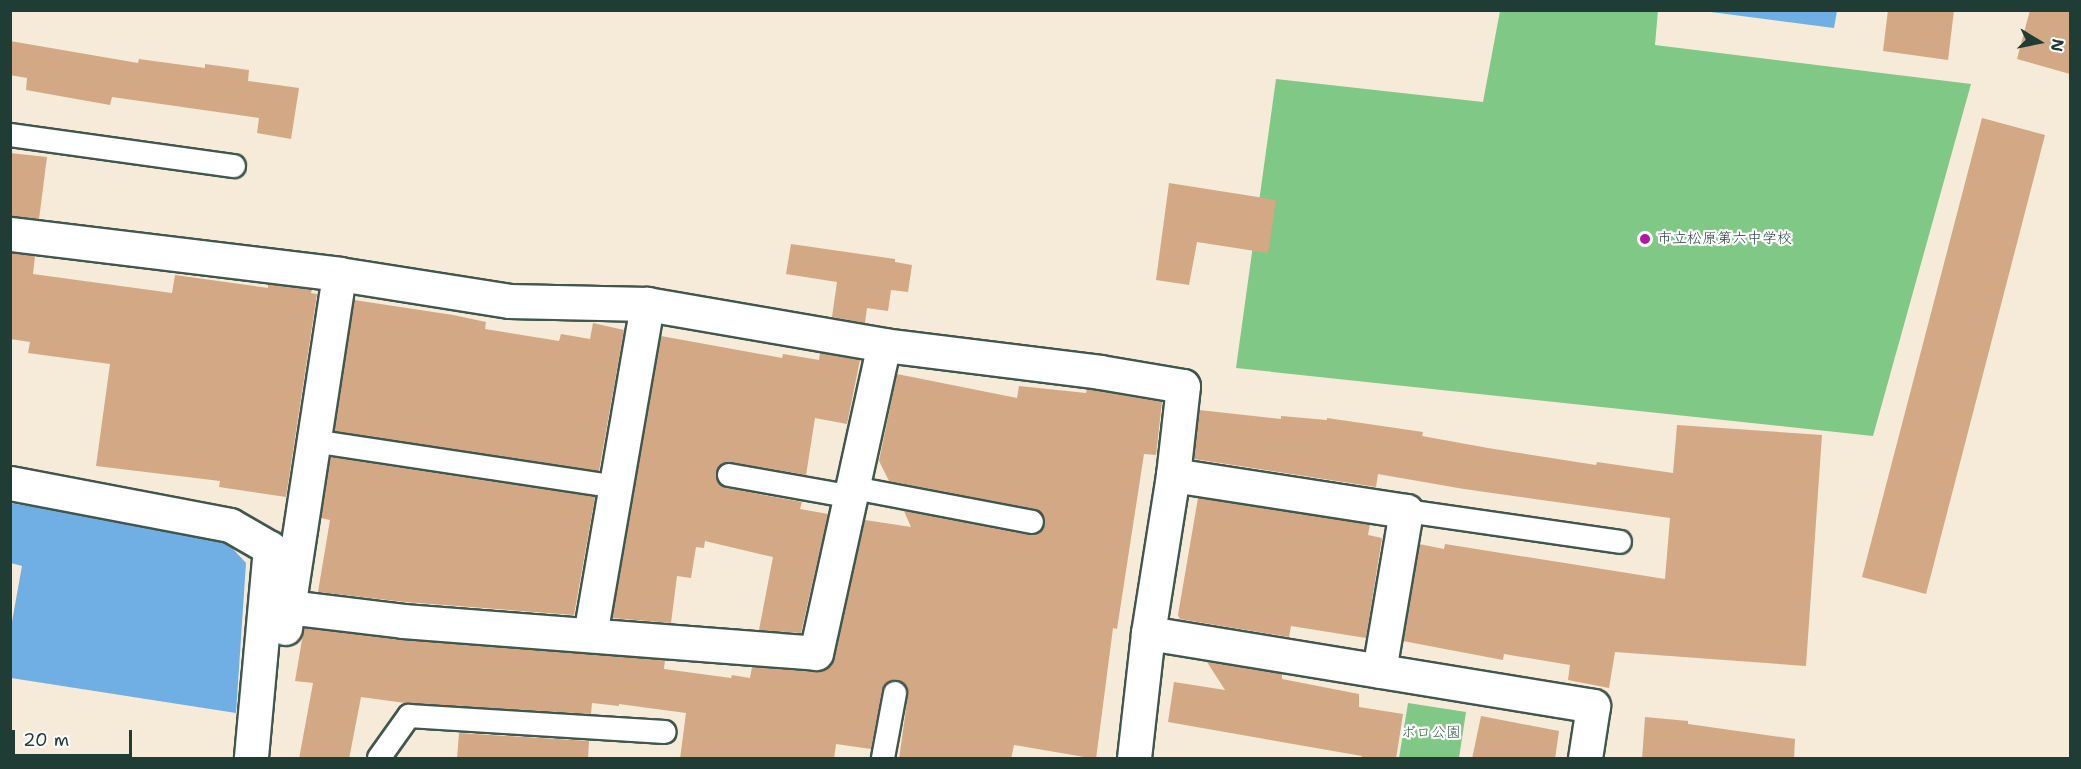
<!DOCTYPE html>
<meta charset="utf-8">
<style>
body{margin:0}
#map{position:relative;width:2081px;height:769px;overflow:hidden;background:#f5ebd8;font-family:"Shantell Sans","Klee One",sans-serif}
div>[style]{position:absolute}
.green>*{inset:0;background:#7fc885}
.water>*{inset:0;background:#70afe3}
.building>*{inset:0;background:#d3a884}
.roads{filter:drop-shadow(2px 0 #3f574d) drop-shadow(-2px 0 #3f574d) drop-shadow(0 2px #3f574d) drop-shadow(0 -2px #3f574d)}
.service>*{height:22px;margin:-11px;padding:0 11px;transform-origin:11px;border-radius:11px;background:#fff}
.minor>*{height:33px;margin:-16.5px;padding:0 16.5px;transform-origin:16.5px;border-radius:16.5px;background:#fff}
.dots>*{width:16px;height:16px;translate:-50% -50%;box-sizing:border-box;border:3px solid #fff;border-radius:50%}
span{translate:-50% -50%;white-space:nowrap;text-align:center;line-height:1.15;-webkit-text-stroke:4.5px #fff;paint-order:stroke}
.poi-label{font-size:15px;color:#1f3d34}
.left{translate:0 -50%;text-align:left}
.park-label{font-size:15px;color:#376048}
.frame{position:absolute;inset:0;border:12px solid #1f3d34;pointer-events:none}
.north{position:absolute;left:2009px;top:12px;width:60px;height:60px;-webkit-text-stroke:4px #fff;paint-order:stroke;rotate:100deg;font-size:16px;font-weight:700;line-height:24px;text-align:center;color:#1f3d34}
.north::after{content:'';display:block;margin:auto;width:21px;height:27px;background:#1f3d34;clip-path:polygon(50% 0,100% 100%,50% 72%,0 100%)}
.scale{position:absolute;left:12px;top:730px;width:120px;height:27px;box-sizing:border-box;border:3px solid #1f3d34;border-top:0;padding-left:8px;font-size:18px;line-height:21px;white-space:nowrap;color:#1f3d34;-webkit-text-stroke:4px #fff;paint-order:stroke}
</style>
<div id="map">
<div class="green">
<i style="clip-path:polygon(1658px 10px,1655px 45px,1971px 84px,1873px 436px,1236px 368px,1276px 79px,1483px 102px,1500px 11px)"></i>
<i style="clip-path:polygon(1408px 703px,1466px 712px,1459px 758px,1399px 758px)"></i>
</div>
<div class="water">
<i style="clip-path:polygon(1703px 11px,1837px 11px,1834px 28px)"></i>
<i style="clip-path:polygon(10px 503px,222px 537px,246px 563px,236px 713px,11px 678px,11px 627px,22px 566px,11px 563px)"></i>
</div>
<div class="building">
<i style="clip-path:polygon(1888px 10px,1954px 10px,1948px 60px,1883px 51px)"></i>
<i style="clip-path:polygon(2030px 10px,2070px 10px,2070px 74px,2017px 59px)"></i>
<i style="clip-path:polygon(10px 41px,138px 63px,139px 59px,205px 68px,205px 64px,249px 70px,248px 81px,299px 88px,291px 139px,257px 133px,259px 118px,112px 97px,110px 105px,26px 90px,27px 78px,10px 75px)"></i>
<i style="clip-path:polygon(1982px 118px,2045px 135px,1926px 594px,1862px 577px)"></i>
<i style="clip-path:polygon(10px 153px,47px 157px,39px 219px,10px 216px)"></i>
<i style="clip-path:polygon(1169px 183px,1276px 200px,1268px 253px,1197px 242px,1189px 285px,1156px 280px)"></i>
<i style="clip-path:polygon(791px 244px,895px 259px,895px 262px,912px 265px,908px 292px,891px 290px,888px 311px,867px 308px,865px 323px,832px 317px,837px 282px,786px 274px)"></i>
<i style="clip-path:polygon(10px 253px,35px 256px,33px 274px,172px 293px,175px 275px,268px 288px,268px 284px,312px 290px,311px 293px,317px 294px,286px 497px,219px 487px,220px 481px,96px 466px,110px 364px,28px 353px,30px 342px,10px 339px)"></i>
<i style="clip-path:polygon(354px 300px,453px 315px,486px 322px,485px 329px,559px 341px,561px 334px,590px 339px,593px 323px,624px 330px,599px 471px,334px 431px)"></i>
<i style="clip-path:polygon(661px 336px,782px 358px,783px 354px,819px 360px,820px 353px,860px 360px,847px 424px,815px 418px,806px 475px,731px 462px,724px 463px,716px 472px,717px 480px,726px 488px,802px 502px,800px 509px,828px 514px,801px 633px,759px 630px,773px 557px,705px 541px,704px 548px,696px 547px,691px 578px,677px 576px,671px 623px,612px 618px)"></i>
<i style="clip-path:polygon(897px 374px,1017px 398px,1019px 386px,1086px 393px,1087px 389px,1162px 402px,1156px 455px,1144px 454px,1117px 629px,1113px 628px,1096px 759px,1014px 745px,1011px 759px,899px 759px,908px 695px,904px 683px,897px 680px,885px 684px,882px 690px,871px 749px,836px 744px,834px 759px,680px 759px,686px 713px,619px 704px,619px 706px,592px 703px,591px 714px,405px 703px,361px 697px,349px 759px,299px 759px,313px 683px,295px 681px,304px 628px,402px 640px,665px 660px,664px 669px,731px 678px,732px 675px,750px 678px,752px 667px,815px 672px,830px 665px,834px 657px,865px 520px,911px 527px,904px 511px,1029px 535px,1042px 531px,1045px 518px,1035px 509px,889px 481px,879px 461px)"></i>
<i style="clip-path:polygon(1199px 410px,1281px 419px,1281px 416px,1327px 420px,1327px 418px,1423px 432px,1422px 436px,1488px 448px,1596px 465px,1597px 462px,1673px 473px,1677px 425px,1822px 435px,1806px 666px,1615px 652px,1609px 688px,1568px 680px,1570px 665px,1504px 654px,1503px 660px,1403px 641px,1419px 544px,1444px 549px,1445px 544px,1665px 579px,1670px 518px,1464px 489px,1378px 474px,1376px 487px,1194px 459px)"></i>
<i style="clip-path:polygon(330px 457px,595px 497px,574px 615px,405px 602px,318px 592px,330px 520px,321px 518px)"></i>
<i style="clip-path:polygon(1198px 498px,1370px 524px,1368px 535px,1382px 538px,1366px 638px,1291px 626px,1289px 637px,1180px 619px,1178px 615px)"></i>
<i style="clip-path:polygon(1207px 662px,1282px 674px,1282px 679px,1359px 694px,1359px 707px,1403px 714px,1396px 759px,1361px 759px,1362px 756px,1168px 722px,1174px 682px,1225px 690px)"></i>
<i style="clip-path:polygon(1481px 716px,1559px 731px,1555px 759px,1472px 759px)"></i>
<i style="clip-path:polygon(1645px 717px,1688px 721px,1688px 724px,1795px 739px,1794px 759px,1642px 759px)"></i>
<i style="clip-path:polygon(459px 733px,589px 741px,588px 759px,457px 759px)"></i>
</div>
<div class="roads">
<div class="service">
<i style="left:10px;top:135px;width:226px;rotate:7.9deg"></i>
<i style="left:313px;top:441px;width:306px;rotate:8.6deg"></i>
<i style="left:729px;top:475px;width:125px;rotate:10.1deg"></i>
<i style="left:854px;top:488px;width:181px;rotate:10.8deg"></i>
<i style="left:1406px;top:511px;width:216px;rotate:8.2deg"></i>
<i style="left:379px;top:758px;width:52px;rotate:-54.5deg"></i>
<i style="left:409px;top:716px;width:256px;rotate:3.6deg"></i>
<i style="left:883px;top:758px;width:66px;rotate:-79.5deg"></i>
</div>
<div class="minor">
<i style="left:10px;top:234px;width:331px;rotate:6.9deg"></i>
<i style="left:339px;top:274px;width:172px;rotate:9deg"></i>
<i style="left:509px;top:301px;width:138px;rotate:1.2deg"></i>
<i style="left:647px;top:304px;width:241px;rotate:9.8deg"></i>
<i style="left:884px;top:345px;width:218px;rotate:7.1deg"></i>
<i style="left:1100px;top:372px;width:84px;rotate:9.6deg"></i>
<i style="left:1183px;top:386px;width:90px;rotate:96.4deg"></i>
<i style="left:1173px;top:475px;width:160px;rotate:99deg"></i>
<i style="left:1148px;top:633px;width:126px;rotate:96.4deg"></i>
<i style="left:1173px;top:475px;width:236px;rotate:8.8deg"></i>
<i style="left:1406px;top:511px;width:162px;rotate:99.6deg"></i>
<i style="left:10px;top:483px;width:224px;rotate:10.8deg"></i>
<i style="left:230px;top:525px;width:46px;rotate:29.9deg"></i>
<i style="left:270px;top:548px;width:211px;rotate:95.2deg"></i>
<i style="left:288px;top:607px;width:116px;rotate:6.9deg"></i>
<i style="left:403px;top:621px;width:414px;rotate:4.4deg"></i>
<i style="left:816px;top:653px;width:315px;rotate:-77.6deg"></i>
<i style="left:285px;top:628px;width:358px;rotate:-81.3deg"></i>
<i style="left:1148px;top:633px;width:451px;rotate:9.3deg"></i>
<i style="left:1593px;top:706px;width:53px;rotate:98.7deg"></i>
<i style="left:590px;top:635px;width:336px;rotate:-80.2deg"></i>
</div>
</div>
<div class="dots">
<i style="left:1645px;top:239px;background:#b5179e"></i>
</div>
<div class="poi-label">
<span class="left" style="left:1657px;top:239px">市立松原第六中学校</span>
</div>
<div class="park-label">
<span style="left:1431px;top:733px">ボロ公園</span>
</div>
<div class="frame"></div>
<div class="north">N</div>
<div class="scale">20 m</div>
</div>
